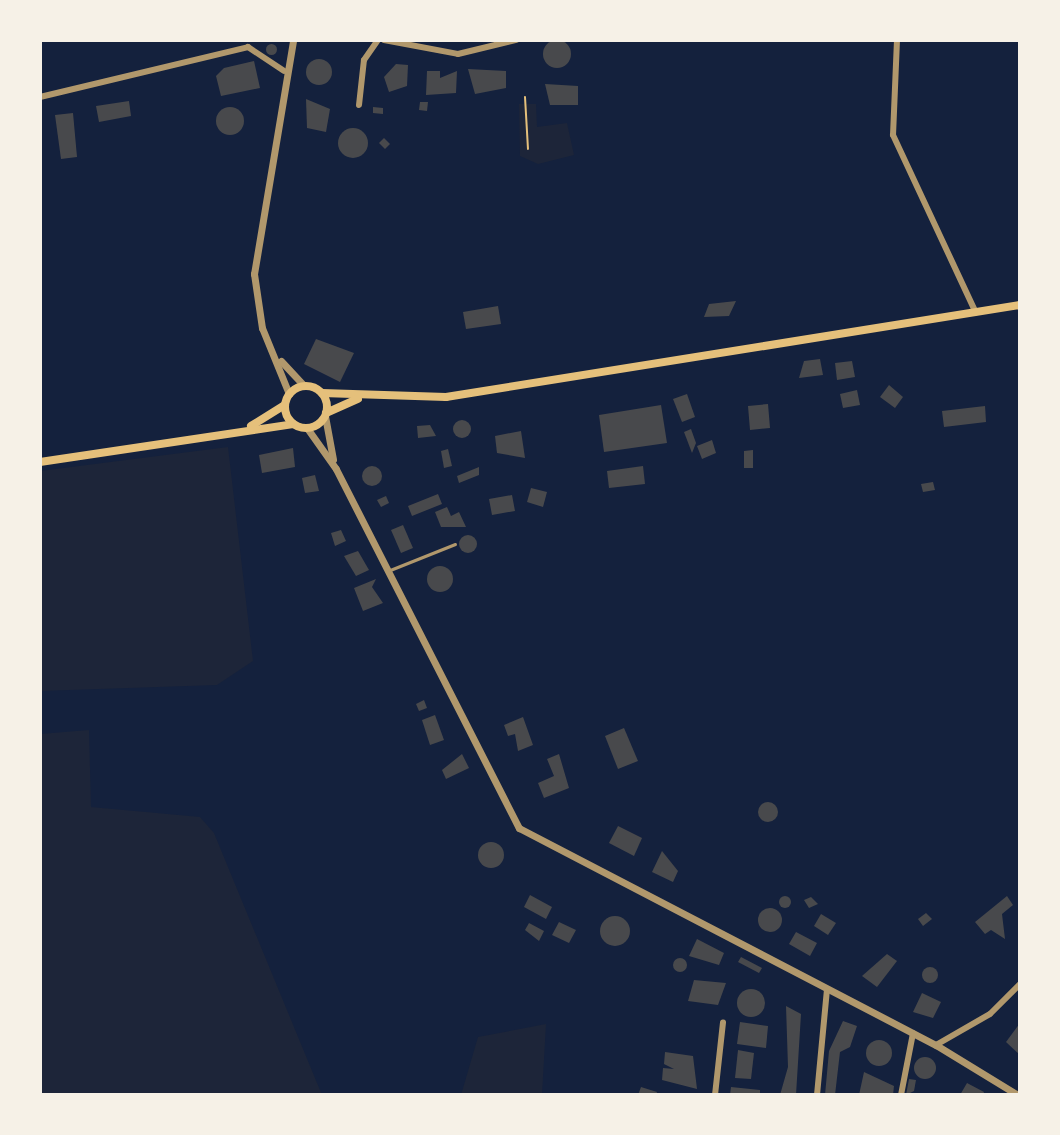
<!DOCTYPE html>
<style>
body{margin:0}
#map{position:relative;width:1060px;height:1135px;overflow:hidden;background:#14213d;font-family:Overpass,sans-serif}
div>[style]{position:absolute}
.green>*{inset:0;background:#1d2539}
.building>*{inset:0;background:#48494c}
.round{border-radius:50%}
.path>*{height:2px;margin:-1px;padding:0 1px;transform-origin:1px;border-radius:1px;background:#e5c07b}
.service>*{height:3px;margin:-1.5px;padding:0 1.5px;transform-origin:1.5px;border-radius:1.5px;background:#b1986c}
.minor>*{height:6px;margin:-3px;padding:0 3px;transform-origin:3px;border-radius:3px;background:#b1986c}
.tertiary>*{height:7px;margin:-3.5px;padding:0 3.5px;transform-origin:3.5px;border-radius:3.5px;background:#b1986c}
.secondary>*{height:8px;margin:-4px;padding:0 4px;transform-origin:4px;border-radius:4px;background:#e5c07b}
.secondary>.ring{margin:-4px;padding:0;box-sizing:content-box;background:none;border:8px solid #e5c07b;border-radius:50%}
span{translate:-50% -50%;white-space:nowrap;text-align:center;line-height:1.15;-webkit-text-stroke:6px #f6f1e7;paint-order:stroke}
.frame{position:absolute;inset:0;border:42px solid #f6f1e7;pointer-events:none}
</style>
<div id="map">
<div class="green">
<i style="clip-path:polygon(519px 104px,536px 104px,537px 127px,567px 123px,574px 155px,538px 164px,520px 156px)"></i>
<i style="clip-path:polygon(228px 447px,253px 661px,217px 685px,40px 691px,40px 471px)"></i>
<i style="clip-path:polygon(89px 730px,91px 807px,200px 817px,214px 833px,322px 1095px,40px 1095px,40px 734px)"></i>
<i style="clip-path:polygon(546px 1024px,542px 1095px,461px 1095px,478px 1037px)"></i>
</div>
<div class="building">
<i class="round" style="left:543px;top:40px;width:28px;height:28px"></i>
<i class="round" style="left:265.5px;top:43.5px;width:11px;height:11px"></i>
<i class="round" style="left:306px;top:59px;width:26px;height:26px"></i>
<i style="clip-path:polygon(254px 61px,260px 88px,221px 96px,216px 76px,224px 68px)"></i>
<i style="clip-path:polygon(396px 64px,408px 65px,407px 86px,389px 92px,384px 77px)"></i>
<i style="clip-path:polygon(468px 69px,506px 71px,506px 88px,475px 94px)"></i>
<i style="clip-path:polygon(427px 71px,440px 71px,440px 78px,457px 71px,456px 93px,426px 95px)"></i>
<i style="clip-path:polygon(545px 84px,578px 86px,578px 105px,550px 105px)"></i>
<i style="clip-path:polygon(306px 99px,330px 109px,326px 132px,307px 128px)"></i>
<i style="clip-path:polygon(129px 101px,131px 116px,99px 122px,96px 106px)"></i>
<i style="clip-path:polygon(420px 102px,428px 102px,427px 111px,419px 110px)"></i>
<i style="clip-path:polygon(373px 107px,383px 108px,383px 114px,373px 113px)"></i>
<i class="round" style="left:216px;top:107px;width:28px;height:28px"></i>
<i style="clip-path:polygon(73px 113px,77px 157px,61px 159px,55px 115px)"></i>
<i class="round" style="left:338px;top:128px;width:30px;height:30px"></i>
<i style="clip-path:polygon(384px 138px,390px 144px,385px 149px,379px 143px)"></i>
<i style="clip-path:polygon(736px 301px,729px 316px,704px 317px,709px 304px)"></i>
<i style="clip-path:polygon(498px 306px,501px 324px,466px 329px,463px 312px)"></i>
<i style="clip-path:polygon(316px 339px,354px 353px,340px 382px,304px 364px)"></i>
<i style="clip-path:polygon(820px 359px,823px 375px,799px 378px,804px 361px)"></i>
<i style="clip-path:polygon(852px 361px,855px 377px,837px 380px,835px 363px)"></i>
<i style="clip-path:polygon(889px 385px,903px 397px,895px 408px,880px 397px)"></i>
<i style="clip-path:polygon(857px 390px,860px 405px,843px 408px,840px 394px)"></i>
<i style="clip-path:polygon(687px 394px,695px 417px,682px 422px,673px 399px)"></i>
<i style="clip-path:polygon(768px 404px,770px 428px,750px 430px,748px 406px)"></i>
<i style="clip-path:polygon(661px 405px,667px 443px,604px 452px,599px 415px)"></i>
<i style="clip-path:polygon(985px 406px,986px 422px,944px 427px,942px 411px)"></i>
<i class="round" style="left:453px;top:420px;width:18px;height:18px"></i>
<i style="clip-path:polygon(430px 425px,436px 436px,418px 438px,417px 426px)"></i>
<i style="clip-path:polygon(691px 429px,696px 443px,692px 453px,684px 432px)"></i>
<i style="clip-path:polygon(521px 431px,525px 458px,497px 453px,495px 436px)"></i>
<i style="clip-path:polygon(712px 440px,716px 453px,702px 459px,697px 446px)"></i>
<i style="clip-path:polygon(293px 448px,295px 467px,262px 473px,259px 455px)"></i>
<i style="clip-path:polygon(448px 449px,452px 466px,444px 468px,441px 451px)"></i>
<i style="clip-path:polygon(753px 450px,753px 468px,744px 468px,744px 451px)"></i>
<i class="round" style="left:362px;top:466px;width:20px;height:20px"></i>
<i style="clip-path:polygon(643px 466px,645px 484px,609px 488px,607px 471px)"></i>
<i style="clip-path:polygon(479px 467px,479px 475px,459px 483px,457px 476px)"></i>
<i style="clip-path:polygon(315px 475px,319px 491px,305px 493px,302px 478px)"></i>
<i style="clip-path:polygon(933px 482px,935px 490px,923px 492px,921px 484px)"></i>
<i style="clip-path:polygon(531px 488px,547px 492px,543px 507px,527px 502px)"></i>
<i style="clip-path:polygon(438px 494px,442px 504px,412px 516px,408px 506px)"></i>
<i style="clip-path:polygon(512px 495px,515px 511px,492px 515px,489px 499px)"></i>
<i style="clip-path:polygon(386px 496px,389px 503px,381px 507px,377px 500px)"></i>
<i style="clip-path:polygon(447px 507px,451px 516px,459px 512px,466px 527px,441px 527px,435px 512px)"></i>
<i style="clip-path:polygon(403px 525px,413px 548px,401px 553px,391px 530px)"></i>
<i style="clip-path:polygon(341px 530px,346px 541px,335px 546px,331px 533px)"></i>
<i class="round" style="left:459px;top:535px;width:18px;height:18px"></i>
<i style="clip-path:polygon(358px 551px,369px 570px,356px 576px,344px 556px)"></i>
<i class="round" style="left:427px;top:566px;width:26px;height:26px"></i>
<i style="clip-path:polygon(376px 579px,372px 587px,383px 603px,363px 611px,354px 588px)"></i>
<i style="clip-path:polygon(424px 700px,427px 708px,419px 711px,416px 704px)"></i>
<i style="clip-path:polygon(435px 715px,444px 740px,430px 745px,422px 720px)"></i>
<i style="clip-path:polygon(523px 717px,533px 745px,518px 751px,515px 734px,508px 736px,504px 725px)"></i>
<i style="clip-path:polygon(624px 728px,638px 761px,618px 769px,605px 736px)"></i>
<i style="clip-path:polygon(462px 754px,469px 768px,446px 779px,442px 770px)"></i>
<i style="clip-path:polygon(559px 754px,569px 788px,544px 798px,538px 783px,554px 776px,547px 759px)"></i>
<i class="round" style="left:758px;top:802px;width:20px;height:20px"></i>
<i style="clip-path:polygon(618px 826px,642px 838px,634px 856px,609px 843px)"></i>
<i class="round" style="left:478px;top:842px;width:26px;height:26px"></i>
<i style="clip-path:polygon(662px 851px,678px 871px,673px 882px,652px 872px)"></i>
<i style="clip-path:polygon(530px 895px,552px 907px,546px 919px,524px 907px)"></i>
<i class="round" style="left:779px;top:896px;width:12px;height:12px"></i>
<i style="clip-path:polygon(1007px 896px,1013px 905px,1002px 914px,1005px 939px,991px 930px,985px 934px,975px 922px)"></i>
<i style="clip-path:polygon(811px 897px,818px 904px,809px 908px,804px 900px)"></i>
<i class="round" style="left:758px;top:908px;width:24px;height:24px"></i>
<i style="clip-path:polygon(926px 913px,932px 919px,923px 926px,918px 919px)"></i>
<i style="clip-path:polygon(821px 914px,836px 923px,828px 935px,814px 926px)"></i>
<i class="round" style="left:600px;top:916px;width:30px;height:30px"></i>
<i style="clip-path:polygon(559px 922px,576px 930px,569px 943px,552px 935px)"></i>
<i style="clip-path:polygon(529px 923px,544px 931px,539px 941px,525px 930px)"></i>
<i style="clip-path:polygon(796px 932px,817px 943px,810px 956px,789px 944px)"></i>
<i style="clip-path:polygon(697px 939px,724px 953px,719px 965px,689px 956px)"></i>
<i style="clip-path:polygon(887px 954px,897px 961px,877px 987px,862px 976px)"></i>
<i style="clip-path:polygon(741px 957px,762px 968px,759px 973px,738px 962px)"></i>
<i class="round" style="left:673px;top:958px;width:14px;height:14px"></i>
<i class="round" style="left:922px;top:967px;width:16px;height:16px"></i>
<i style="clip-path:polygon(694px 980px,726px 983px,718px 1005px,688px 1001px)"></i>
<i class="round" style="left:737px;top:989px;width:28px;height:28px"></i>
<i style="clip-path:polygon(922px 993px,941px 1002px,933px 1018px,913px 1012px)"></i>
<i style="clip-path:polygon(786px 1006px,801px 1014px,796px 1095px,780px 1095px,788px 1067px)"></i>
<i style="clip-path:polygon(843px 1021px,857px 1026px,850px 1047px,840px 1052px,835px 1095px,825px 1095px,829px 1051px)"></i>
<i style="clip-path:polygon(740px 1022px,768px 1026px,766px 1048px,737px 1044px)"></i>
<i style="clip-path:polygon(1020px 1023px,1020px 1055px,1006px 1042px)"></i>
<i class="round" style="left:866px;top:1040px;width:26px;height:26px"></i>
<i style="clip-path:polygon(738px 1050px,754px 1053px,751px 1079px,735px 1078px)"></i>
<i style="clip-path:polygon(665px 1052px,693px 1056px,697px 1089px,662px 1080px,663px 1068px,674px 1069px,664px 1064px)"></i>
<i class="round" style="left:914px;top:1057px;width:22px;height:22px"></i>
<i style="clip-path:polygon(864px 1072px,894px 1086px,893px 1095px,859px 1095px)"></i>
<i style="clip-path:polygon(909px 1079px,916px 1080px,914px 1091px,906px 1095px)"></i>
<i style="clip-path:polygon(967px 1083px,984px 1092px,983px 1095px,960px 1095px)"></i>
<i style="clip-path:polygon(641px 1087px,657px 1092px,656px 1095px,638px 1095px)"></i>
<i style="clip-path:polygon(731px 1087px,760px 1090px,760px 1095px,730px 1095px)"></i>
</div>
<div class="path">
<i style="left:525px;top:97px;width:52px;rotate:86.7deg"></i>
</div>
<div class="service">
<i style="left:390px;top:570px;width:70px;rotate:-21.8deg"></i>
</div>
<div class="minor">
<i style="left:384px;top:40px;width:75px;rotate:10.7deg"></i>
<i style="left:458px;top:54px;width:60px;rotate:-13.6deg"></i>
<i style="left:897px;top:40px;width:95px;rotate:92.4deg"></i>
<i style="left:893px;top:135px;width:196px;rotate:65deg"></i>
<i style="left:40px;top:97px;width:214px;rotate:-13.5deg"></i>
<i style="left:248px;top:47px;width:43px;rotate:33.7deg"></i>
<i style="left:359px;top:105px;width:45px;rotate:-83.7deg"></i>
<i style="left:364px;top:60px;width:24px;rotate:-55deg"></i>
<i style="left:936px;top:1045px;width:62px;rotate:-29.9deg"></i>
<i style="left:990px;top:1014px;width:42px;rotate:-45deg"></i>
<i style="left:715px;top:1095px;width:73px;rotate:-83.7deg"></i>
<i style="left:817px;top:1095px;width:106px;rotate:-84.6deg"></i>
<i style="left:901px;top:1095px;width:63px;rotate:-79deg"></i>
</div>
<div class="tertiary">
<i style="left:281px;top:361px;width:33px;rotate:47deg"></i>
<i style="left:289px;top:394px;width:71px;rotate:-112.2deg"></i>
<i style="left:262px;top:328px;width:55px;rotate:-98.4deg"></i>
<i style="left:254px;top:274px;width:237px;rotate:-80.5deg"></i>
<i style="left:325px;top:416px;width:44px;rotate:79.5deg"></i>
<i style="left:307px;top:428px;width:50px;rotate:54.7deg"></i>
<i style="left:336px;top:469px;width:403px;rotate:63deg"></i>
<i style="left:519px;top:828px;width:470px;rotate:27.5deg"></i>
<i style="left:936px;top:1045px;width:96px;rotate:31.4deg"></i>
</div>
<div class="secondary">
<i class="ring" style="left:285px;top:386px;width:34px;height:34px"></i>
<i style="left:322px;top:393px;width:124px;rotate:1.8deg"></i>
<i style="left:446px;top:397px;width:581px;rotate:-9.11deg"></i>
<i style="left:326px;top:413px;width:35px;rotate:-24deg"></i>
<i style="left:251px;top:426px;width:39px;rotate:-32deg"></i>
<i style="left:40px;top:462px;width:256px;rotate:-8.5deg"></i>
</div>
<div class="frame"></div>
</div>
